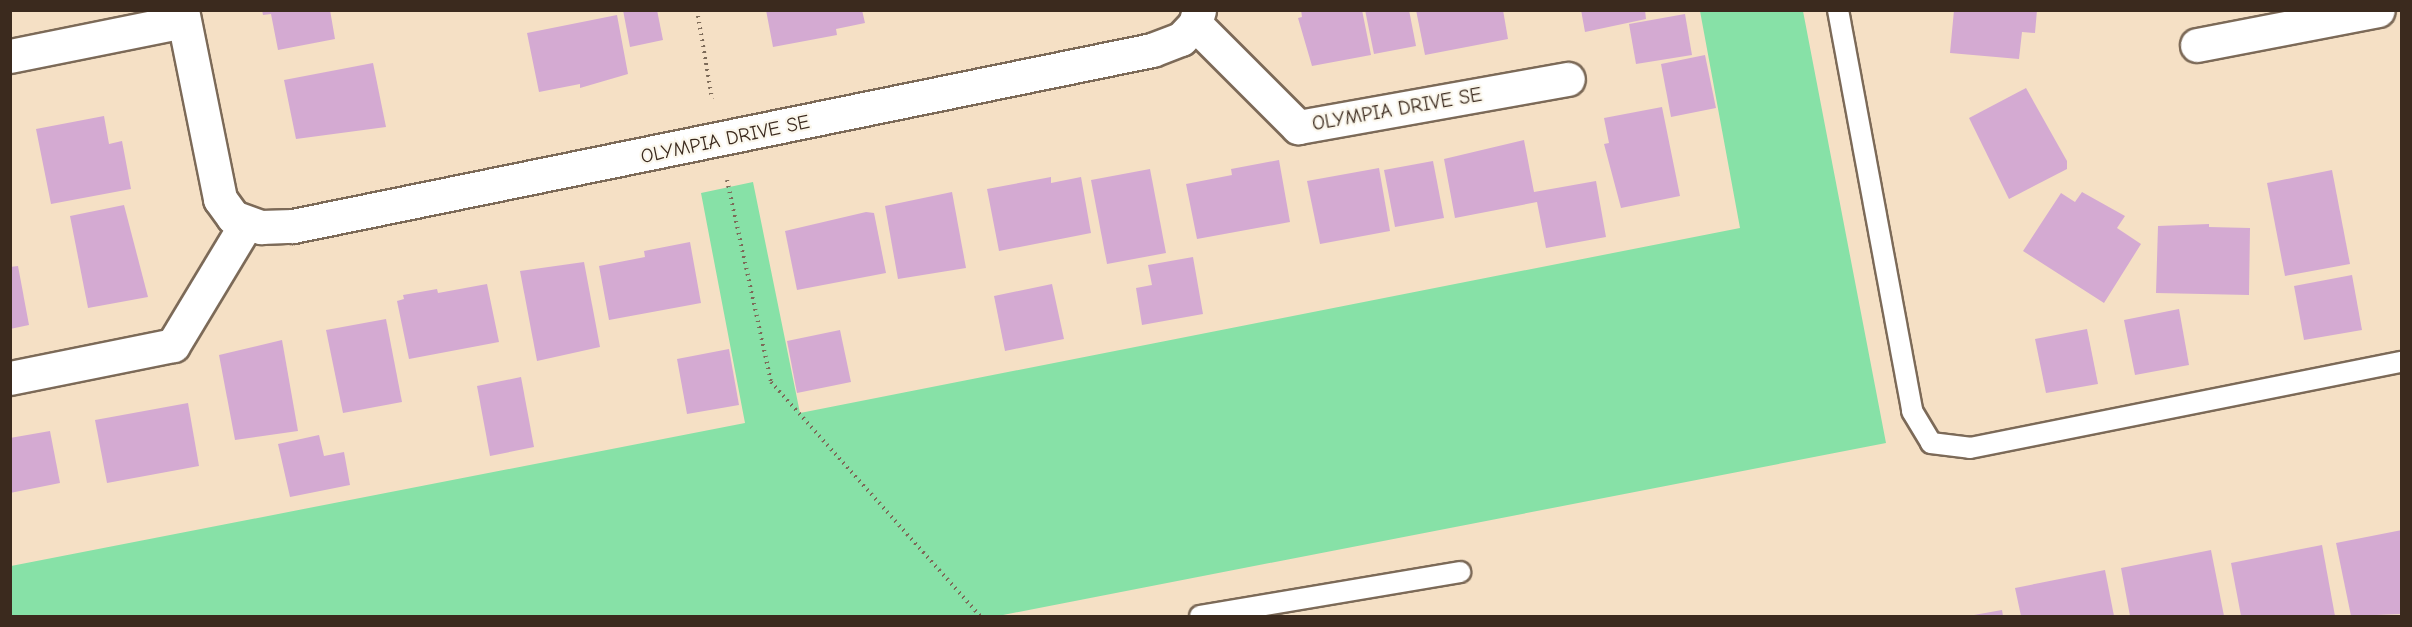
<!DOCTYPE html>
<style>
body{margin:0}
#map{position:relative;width:2412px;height:627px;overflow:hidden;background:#f5e0c5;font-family:"Comic Neue",sans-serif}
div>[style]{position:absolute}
.green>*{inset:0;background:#87e1a7}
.building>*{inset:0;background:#d4aad2}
.path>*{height:4px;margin-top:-2px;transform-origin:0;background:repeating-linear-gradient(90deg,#7c6a58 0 1.5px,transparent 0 6px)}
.roads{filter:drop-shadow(2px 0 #7c6a58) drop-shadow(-2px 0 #7c6a58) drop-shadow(0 2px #7c6a58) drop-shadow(0 -2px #7c6a58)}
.service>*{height:20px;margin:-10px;padding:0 10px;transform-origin:10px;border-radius:10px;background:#fff}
.minor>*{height:33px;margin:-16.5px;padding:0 16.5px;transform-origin:16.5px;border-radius:16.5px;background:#fff}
span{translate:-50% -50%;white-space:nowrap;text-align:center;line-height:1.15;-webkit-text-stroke:4.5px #fbf7ec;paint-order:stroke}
.street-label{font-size:20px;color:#3b2a1e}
.frame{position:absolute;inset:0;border:12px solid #3b2a1e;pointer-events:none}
</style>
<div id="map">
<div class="green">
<i style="clip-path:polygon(1700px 11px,1803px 11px,1886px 443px,998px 616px,11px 616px,11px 566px,745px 423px,701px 193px,753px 182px,800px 413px,1740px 228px)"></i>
</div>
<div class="building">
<i style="clip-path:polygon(262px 10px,330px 10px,335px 39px,278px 50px,271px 14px,263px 15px)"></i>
<i style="clip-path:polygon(623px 10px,657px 10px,663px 40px,630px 47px)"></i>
<i style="clip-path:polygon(766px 10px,862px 10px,865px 23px,836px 29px,837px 35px,773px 47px)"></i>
<i style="clip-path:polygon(1301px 10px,1362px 10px,1371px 55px,1312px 66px,1298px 18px,1302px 17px)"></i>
<i style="clip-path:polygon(1365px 10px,1409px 10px,1416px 46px,1374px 54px)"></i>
<i style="clip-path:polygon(1416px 10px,1503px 10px,1508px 39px,1425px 55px)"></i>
<i style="clip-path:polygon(1581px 10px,1645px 10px,1646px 19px,1585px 32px)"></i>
<i style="clip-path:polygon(1954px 10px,2037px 10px,2035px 33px,2022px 32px,2019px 59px,1950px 53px)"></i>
<i style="clip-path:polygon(1685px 14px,1692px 55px,1636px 64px,1629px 24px)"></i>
<i style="clip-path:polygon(617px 15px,628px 74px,580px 88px,580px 84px,539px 92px,527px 33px)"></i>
<i style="clip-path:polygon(1705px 55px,1716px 108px,1671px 117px,1661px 64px)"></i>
<i style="clip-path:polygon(373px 63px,386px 127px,296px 139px,284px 80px)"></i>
<i style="clip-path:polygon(2026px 88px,2067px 161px,2067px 169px,2009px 199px,1969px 118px)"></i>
<i style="clip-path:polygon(1662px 107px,1680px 196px,1621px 208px,1604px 144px,1609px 143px,1604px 118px)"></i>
<i style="clip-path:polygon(104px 116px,109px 144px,122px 141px,131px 189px,51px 204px,36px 129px)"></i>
<i style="clip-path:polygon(1524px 140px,1534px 192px,1596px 181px,1606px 237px,1546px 248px,1537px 202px,1455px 218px,1444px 159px)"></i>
<i style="clip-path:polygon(1279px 160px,1290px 222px,1197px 239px,1186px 184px,1232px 175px,1231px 169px)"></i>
<i style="clip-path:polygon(1433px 161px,1444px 218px,1395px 227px,1384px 170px)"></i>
<i style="clip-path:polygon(1379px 168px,1390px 231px,1320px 244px,1307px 181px)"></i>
<i style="clip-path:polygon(1150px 169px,1166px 253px,1107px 264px,1091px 180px)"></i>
<i style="clip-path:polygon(2332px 170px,2350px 264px,2285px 276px,2267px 183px)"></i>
<i style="clip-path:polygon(1051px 177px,1051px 183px,1081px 177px,1091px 233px,999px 251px,987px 189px)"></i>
<i style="clip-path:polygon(952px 192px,966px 268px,898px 279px,885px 206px)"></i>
<i style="clip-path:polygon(2082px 192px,2125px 216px,2117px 228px,2141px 244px,2104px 303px,2023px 251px,2061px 193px,2075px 202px)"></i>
<i style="clip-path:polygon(124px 205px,148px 297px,88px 308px,70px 216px)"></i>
<i style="clip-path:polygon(866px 212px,874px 213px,886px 273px,797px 290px,785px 231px)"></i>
<i style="clip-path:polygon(2209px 224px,2209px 227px,2250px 228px,2249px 295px,2156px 293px,2158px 226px)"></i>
<i style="clip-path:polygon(690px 242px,701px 303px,609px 320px,599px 266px,645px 257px,644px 251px)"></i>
<i style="clip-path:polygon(1193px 257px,1203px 314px,1142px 325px,1136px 288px,1152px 285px,1148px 265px)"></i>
<i style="clip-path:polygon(584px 262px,600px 347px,537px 361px,520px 271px)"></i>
<i style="clip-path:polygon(18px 266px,29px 325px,10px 329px,10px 267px)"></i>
<i style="clip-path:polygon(2352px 275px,2362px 330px,2304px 340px,2294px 286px)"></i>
<i style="clip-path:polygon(487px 284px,499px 342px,409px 359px,397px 301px,404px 299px,403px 295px,437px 289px,438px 293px)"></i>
<i style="clip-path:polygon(1052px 284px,1064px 339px,1005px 351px,994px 296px)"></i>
<i style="clip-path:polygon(2179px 309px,2189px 365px,2135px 375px,2124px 320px)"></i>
<i style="clip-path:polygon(386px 319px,402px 402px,343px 413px,326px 330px)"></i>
<i style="clip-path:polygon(2087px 329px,2098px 384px,2046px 393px,2035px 339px)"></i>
<i style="clip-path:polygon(840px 330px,851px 382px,797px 393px,787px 341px)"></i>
<i style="clip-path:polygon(282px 340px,298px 431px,235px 440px,219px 355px)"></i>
<i style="clip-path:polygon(729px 349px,739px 405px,687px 414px,677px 359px)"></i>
<i style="clip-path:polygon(521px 377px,534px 447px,490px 456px,477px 386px)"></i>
<i style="clip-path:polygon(188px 403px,199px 466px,107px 483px,95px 420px)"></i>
<i style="clip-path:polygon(50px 431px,60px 483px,10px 493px,10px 438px)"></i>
<i style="clip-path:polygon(319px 435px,324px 456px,344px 452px,350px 485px,290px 497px,278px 444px)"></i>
<i style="clip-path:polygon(2402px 530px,2402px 614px,2351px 616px,2336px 543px)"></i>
<i style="clip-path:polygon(2322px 545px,2335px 616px,2241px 616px,2231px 563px)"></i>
<i style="clip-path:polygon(2211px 550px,2224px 616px,2130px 616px,2121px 568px)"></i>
<i style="clip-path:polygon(2105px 570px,2114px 616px,2021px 616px,2015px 588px)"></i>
<i style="clip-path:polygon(2002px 610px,2003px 616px,1974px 616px,1974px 615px)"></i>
</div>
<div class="path">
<i style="left:697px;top:10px;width:90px;rotate:80.4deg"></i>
<i style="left:727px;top:180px;width:207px;rotate:77.7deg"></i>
<i style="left:771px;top:382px;width:314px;rotate:48.2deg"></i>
</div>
<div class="roads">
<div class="service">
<i style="left:1838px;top:10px;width:408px;rotate:79.5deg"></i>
<i style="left:1912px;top:411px;width:37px;rotate:59deg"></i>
<i style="left:1931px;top:443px;width:39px;rotate:7deg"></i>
<i style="left:1970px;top:448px;width:440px;rotate:-11.3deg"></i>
<i style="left:1200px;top:616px;width:264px;rotate:-9.6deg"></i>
</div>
<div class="minor">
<i style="left:182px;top:10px;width:193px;rotate:78.6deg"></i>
<i style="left:220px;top:199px;width:22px;rotate:54deg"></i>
<i style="left:233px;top:217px;width:30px;rotate:20deg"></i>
<i style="left:261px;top:227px;width:32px;rotate:-2deg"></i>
<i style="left:293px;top:226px;width:877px;rotate:-11.58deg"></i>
<i style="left:1152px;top:50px;width:31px;rotate:-21deg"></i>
<i style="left:1181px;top:39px;width:21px;rotate:-47deg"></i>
<i style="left:1195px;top:24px;width:15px;rotate:-74deg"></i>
<i style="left:1195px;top:24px;width:146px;rotate:45deg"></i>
<i style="left:1298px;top:127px;width:274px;rotate:-10.1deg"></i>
<i style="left:2197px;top:45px;width:184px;rotate:-10.9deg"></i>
<i style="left:10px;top:56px;width:177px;rotate:-11.4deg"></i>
<i style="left:10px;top:378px;width:166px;rotate:-11.4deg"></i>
<i style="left:173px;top:345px;width:141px;rotate:-58.9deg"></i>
</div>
</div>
<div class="street-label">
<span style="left:1397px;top:109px;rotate:-10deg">OLYMPIA DRIVE SE</span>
<span style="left:725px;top:139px;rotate:-12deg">OLYMPIA DRIVE SE</span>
</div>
<div class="frame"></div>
</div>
